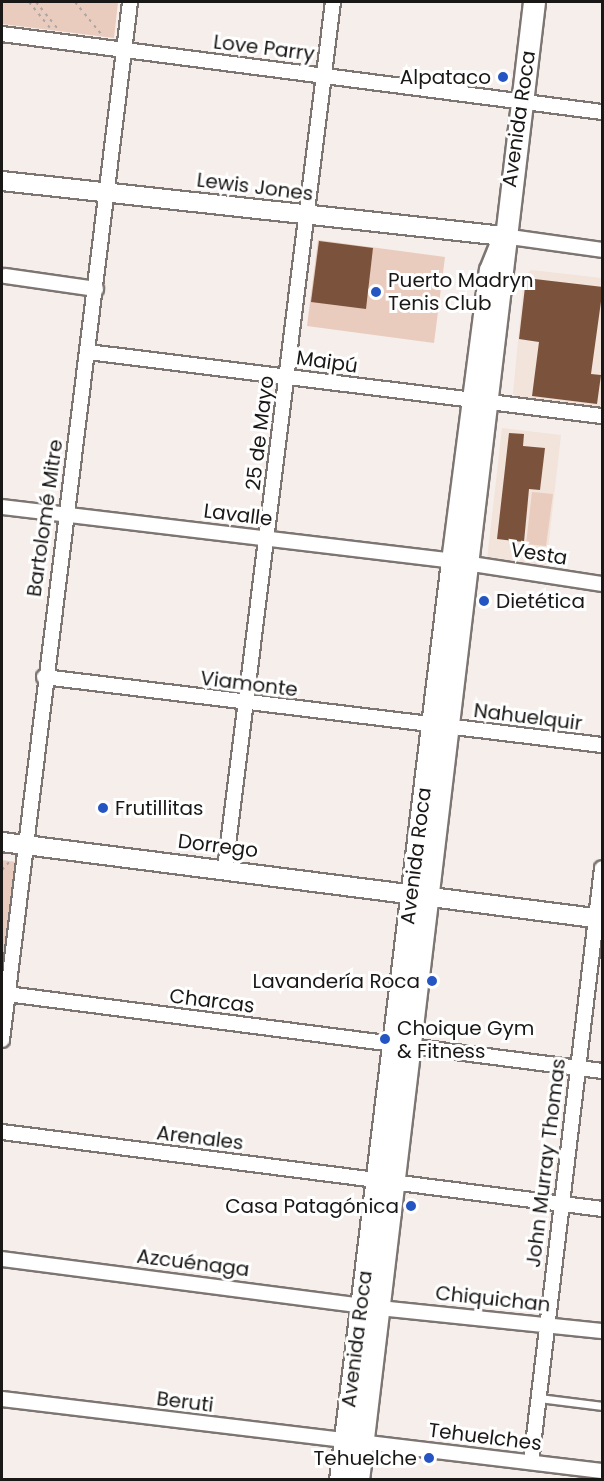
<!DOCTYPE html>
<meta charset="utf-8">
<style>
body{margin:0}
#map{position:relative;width:604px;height:1481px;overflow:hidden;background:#f5eeeb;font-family:Poppins,sans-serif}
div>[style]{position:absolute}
.built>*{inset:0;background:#f2e3db}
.green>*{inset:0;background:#e9ccbd}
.building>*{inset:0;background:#7b533d}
.path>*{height:2px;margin-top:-1px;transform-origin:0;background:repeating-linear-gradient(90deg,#aca7a4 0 3px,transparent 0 7.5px)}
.roads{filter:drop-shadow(2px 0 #7c7572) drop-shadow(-2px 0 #7c7572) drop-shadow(0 2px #7c7572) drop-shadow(0 -2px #7c7572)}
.service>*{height:7px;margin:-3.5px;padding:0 3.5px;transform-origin:3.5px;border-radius:3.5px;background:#fff}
.minor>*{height:14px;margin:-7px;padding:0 7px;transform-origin:7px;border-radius:7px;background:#fff}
.secondary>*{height:18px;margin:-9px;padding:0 9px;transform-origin:9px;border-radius:9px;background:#fff}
.primary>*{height:21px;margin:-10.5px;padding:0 10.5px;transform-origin:10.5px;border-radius:10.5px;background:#fff}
.dots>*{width:16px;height:16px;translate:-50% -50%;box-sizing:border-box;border:3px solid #fff;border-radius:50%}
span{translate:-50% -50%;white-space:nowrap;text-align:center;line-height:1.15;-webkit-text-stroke:6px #fff;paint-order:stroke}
.street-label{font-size:20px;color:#1a1816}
.poi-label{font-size:20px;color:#1a1816}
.right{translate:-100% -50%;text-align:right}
.left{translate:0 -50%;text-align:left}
.frame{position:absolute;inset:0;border:3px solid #1a1816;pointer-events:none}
</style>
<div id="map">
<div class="built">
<i style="clip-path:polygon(531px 270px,602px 278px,602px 408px,519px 399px,513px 394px,524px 276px)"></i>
<i style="clip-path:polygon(502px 428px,561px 435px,546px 567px,487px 560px)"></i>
</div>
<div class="green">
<i style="clip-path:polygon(2px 2px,118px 2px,114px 38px,2px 24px)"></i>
<i style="clip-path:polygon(318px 240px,445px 257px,434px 343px,307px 326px)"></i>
<i style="clip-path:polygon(532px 492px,553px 494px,546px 546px,526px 544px)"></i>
<i style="clip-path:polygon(2px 860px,16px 862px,2px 978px)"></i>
</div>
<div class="building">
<i style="clip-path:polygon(319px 241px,373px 248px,366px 309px,311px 302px)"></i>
<i style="clip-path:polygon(526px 278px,603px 287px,591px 374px,601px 375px,597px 404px,532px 396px,539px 342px,519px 339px)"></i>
<i style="clip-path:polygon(509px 433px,524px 434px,523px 446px,545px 448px,540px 490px,529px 489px,524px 542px,497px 539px)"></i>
</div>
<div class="path">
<i style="left:29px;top:2px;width:33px;rotate:51deg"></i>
<i style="left:36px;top:2px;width:35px;rotate:51deg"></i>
<i style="left:75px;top:2px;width:43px;rotate:50.7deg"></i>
<i style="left:2px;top:870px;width:15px;rotate:-48deg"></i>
</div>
<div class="roads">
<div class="service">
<i style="left:539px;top:1398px;width:64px;rotate:7.2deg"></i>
</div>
<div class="minor">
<i style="left:2px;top:34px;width:605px;rotate:7.41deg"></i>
<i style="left:503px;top:236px;width:100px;rotate:8deg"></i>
<i style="left:5px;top:276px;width:92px;rotate:8.1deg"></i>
<i style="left:88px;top:352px;width:518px;rotate:7.1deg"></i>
<i style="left:2px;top:507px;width:453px;rotate:6.8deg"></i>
<i style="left:452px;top:561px;width:152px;rotate:8.7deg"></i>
<i style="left:44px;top:677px;width:562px;rotate:6.95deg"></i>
<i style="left:225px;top:869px;width:874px;rotate:-82.9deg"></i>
<i style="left:7px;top:994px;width:600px;rotate:7.37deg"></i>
<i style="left:2px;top:1040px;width:1046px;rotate:-82.97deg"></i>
<i style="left:2px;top:1132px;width:605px;rotate:7.31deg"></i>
<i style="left:2px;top:1259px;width:380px;rotate:7.4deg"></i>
<i style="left:379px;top:1308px;width:224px;rotate:5.9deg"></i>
<i style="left:2px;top:1399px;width:604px;rotate:6.84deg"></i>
<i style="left:531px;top:1462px;width:598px;rotate:-83.18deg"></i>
</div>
<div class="secondary">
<i style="left:2px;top:181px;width:504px;rotate:6.26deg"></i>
<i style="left:2px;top:842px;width:605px;rotate:7.31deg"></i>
</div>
<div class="primary">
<i style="left:340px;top:1480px;width:926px;rotate:-83.05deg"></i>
<i style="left:452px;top:561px;width:293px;rotate:-82.6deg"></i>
<i style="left:490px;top:270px;width:27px;rotate:-68deg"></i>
<i style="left:358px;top:1480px;width:1488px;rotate:-83.21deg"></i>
</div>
</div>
<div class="dots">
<i style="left:503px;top:77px;background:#2455c2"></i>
<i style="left:376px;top:292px;background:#2455c2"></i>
<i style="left:484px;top:601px;background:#2455c2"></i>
<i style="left:103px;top:808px;background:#2455c2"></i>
<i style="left:432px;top:981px;background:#2455c2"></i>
<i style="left:385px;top:1039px;background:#2455c2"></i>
<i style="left:411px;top:1206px;background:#2455c2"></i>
<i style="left:429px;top:1458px;background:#2455c2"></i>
</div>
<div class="street-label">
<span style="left:264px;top:48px;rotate:7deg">Love Parry</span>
<span style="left:519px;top:119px;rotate:-82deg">Avenida Roca</span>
<span style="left:255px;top:187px;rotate:7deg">Lewis Jones</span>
<span style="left:327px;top:362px;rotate:8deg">Maipú</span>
<span style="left:260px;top:433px;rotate:-83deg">25 de Mayo</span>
<span style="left:238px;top:515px;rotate:7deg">Lavalle</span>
<span style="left:45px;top:518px;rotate:-82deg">Bartolomé Mitre</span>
<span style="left:539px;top:554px;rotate:9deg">Vesta</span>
<span style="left:249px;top:684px;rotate:7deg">Viamonte</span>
<span style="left:528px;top:717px;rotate:7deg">Nahuelquir</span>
<span style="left:218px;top:846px;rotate:7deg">Dorrego</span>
<span style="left:416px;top:856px;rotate:-83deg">Avenida Roca</span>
<span style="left:212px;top:1001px;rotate:7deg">Charcas</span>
<span style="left:200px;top:1138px;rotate:7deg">Arenales</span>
<span style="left:546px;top:1163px;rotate:-83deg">John Murray Thomas</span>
<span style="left:193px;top:1263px;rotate:7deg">Azcuénaga</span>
<span style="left:493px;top:1299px;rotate:6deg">Chiquichan</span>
<span style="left:357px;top:1339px;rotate:-83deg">Avenida Roca</span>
<span style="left:185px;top:1402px;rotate:7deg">Beruti</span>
<span style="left:485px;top:1437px;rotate:7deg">Tehuelches</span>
</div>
<div class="poi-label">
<span class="right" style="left:491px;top:77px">Alpataco</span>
<span class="left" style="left:388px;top:292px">Puerto Madryn<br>Tenis Club</span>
<span class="left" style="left:496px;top:601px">Dietética</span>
<span class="left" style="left:115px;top:808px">Frutillitas</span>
<span class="right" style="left:420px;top:981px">Lavandería Roca</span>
<span class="left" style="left:397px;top:1040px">Choique Gym<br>&amp; Fitness</span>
<span class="right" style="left:399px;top:1206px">Casa Patagónica</span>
<span class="right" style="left:417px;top:1458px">Tehuelche</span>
</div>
<div class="frame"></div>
</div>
